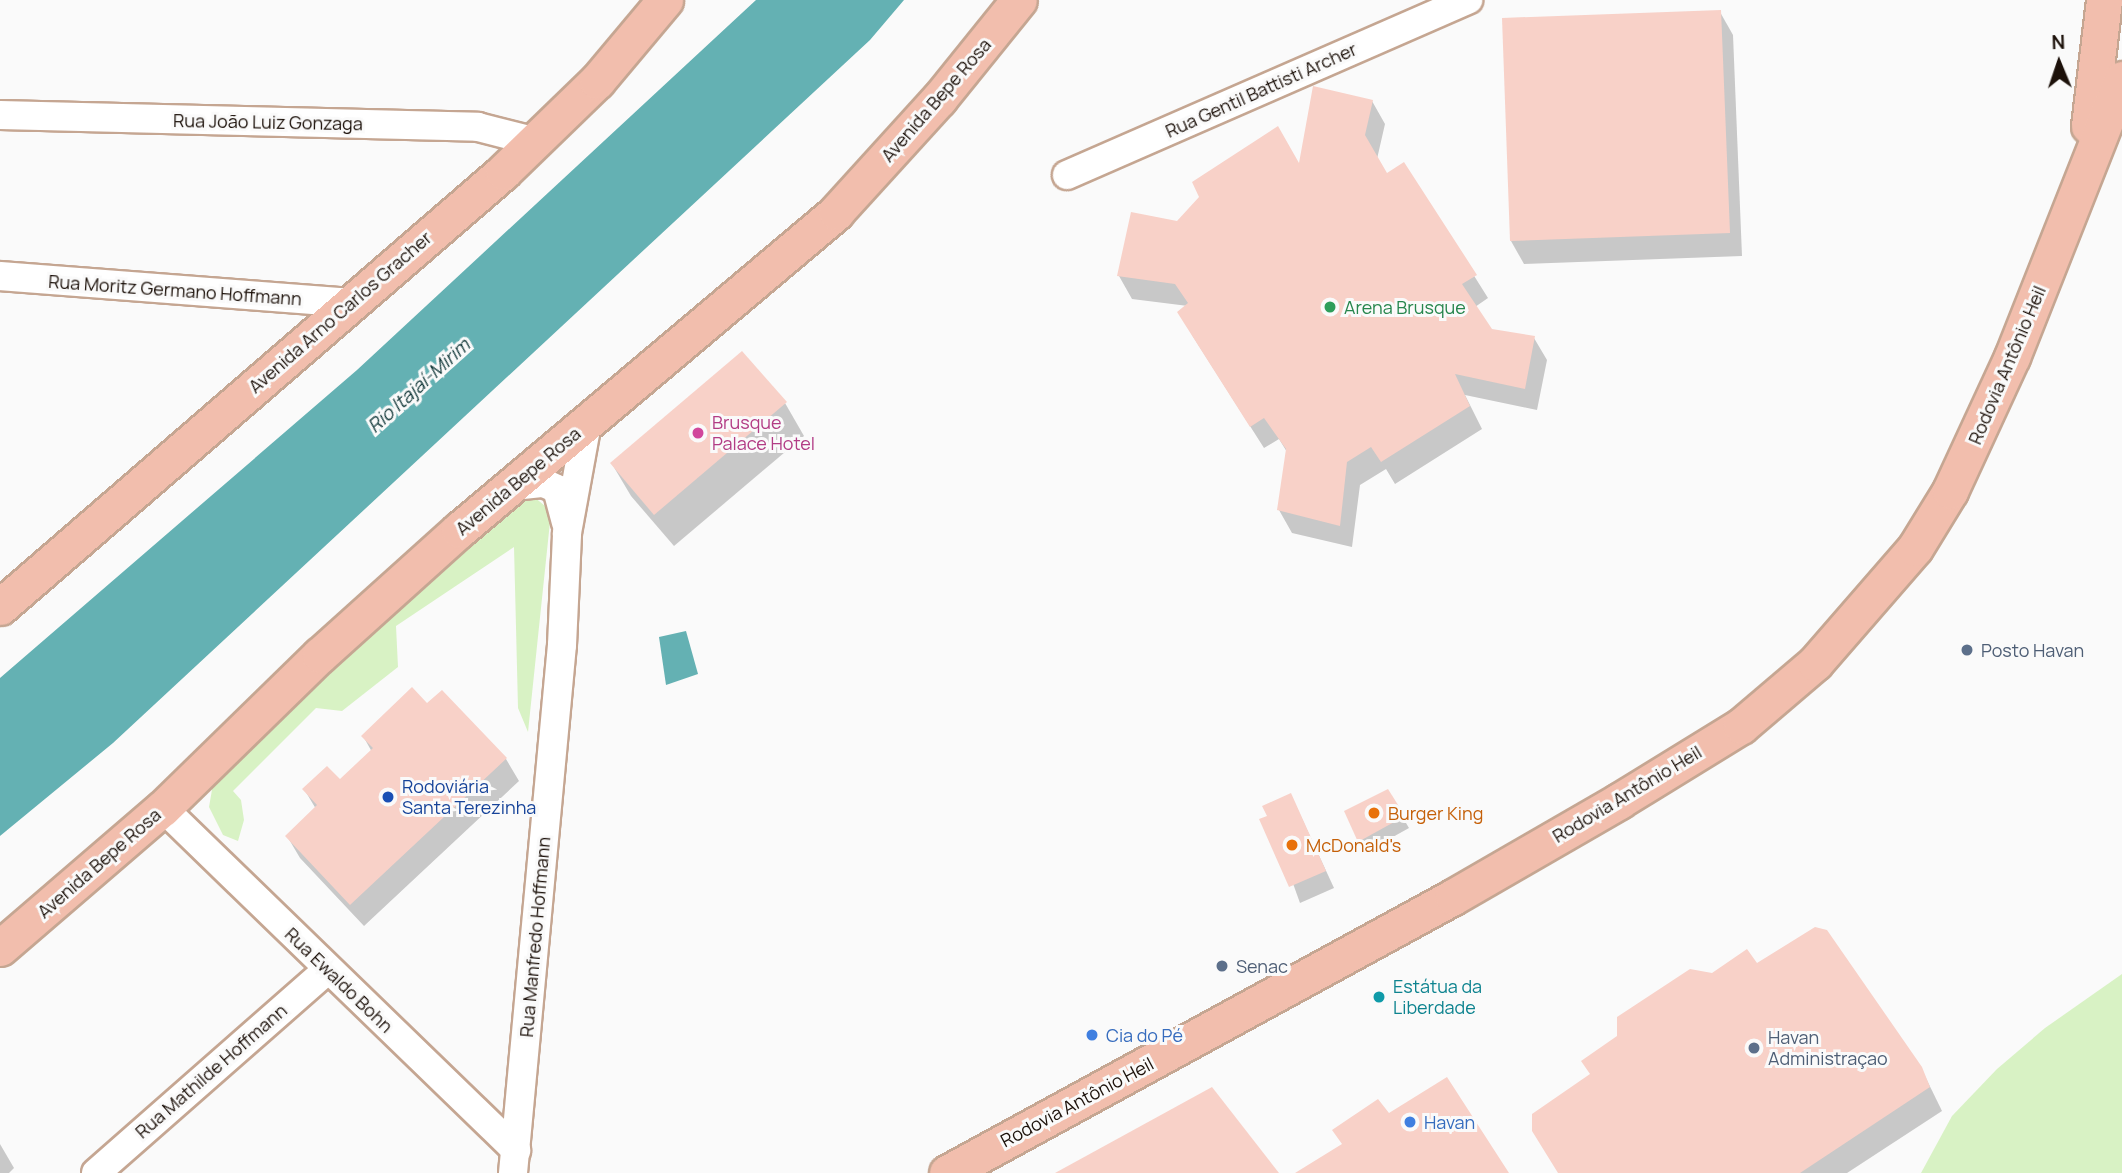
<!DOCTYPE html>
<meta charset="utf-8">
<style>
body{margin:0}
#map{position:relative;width:2122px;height:1173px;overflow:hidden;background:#fafafa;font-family:Manrope,sans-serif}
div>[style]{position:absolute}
.green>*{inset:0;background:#d8f2c4}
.water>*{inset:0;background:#64b1b3}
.shadow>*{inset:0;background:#0003}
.building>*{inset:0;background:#f8d1c8}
.roads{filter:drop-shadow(2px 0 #c5a692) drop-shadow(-2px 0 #c5a692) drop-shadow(0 2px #c5a692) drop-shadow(0 -2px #c5a692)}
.minor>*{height:28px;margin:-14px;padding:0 14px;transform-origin:14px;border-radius:14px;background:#fff}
.major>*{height:35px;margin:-17.5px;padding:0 17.5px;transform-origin:17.5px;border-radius:17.5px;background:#f2bead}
.dots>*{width:19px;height:19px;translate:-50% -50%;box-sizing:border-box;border:4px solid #fafafa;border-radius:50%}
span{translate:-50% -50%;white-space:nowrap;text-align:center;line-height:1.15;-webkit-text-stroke:6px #fafafa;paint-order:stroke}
.street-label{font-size:18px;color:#1c110a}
.leisure-label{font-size:18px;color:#27864d}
.left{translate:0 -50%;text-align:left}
.hotel-label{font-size:18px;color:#b23c85}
.service-label{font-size:18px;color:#4e5e75}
.transit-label{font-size:18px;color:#164399}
.food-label{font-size:18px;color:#c56008}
.culture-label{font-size:18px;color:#0d838f}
.shop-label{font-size:18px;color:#366cbe}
.water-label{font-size:19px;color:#143a3b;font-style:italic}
.north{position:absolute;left:2024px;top:28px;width:70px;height:70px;-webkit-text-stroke:5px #fafafa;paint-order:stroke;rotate:358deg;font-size:19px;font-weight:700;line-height:28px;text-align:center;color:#1c110a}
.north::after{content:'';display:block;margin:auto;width:24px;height:32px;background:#1c110a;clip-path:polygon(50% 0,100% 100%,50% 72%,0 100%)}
</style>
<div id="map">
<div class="green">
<i style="clip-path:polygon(533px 496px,545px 506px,550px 522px,528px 732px,518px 708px,514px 547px,396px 626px,398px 667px,342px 711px,316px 708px,233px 791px,241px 800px,244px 820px,238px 841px,223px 835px,209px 807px,214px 778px,229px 761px,518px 498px)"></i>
<i style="clip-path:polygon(2122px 974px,2122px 1173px,1921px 1173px,1952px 1116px,1997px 1069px,2045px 1028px)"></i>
</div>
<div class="water">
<i style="clip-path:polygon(756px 0,904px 0,870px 40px,113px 743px,0 836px,0 678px,357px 370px)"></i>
<i style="clip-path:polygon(686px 631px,698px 674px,666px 685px,659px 637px)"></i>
</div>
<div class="shadow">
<i style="clip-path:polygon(1720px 12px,1733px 35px,1742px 256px,1524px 264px,1511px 241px,1503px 20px)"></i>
<i style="clip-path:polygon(1372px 101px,1385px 124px,1377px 159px,1386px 175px,1404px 164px,1488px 298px,1475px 307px,1491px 331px,1534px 338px,1547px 360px,1537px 410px,1465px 395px,1482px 429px,1395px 484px,1386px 469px,1360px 485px,1352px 547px,1292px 533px,1279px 510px,1287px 452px,1279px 439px,1264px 448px,1192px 335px,1188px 306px,1132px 299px,1119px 276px,1178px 223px,1300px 168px)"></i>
<i style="clip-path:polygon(785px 403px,804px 436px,674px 546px,631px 496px,612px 464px)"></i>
<i style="clip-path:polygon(427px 706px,506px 759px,519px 781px,364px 926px,300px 858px,287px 836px,316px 809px,304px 789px,340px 782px,372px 752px,363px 736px)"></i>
<i style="clip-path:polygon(1387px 791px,1409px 828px,1366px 852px,1346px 812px)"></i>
<i style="clip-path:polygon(1291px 795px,1334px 888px,1300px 903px,1269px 817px)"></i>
<i style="clip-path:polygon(1757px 965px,1921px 1068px,1942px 1111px,1847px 1173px,1560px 1173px,1591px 1075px,1712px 975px)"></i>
<i style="clip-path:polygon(0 1144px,14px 1168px,9px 1173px,0 1173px)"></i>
</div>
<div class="building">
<i style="clip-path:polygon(1721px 10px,1730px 233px,1510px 241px,1502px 18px)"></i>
<i style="clip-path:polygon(1313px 86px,1373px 100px,1365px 135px,1387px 173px,1404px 162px,1477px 275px,1462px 284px,1492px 329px,1535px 336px,1525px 389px,1455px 374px,1470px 406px,1381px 462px,1371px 447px,1347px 462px,1340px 526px,1277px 510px,1286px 449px,1264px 418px,1250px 427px,1177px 312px,1188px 303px,1175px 284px,1117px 276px,1131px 212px,1177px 221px,1199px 197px,1192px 182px,1278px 126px,1299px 163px)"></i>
<i style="clip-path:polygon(742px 351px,787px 402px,654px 515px,610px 463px)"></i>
<i style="clip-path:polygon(412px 687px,427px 703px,442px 690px,507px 758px,350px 905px,285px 836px,317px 805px,302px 789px,327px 766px,340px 779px,373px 748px,361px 736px)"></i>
<i style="clip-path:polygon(1388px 789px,1405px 816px,1358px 842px,1344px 811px)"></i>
<i style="clip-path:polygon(1291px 793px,1326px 871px,1289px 887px,1259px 819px,1267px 816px,1262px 806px)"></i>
<i style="clip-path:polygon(1815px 927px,1827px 930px,1922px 1067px,1930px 1087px,1800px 1173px,1558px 1173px,1532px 1131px,1532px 1114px,1590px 1074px,1581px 1061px,1617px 1036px,1617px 1017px,1690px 969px,1712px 973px,1747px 949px,1757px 963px)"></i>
<i style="clip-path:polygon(1447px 1077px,1509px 1173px,1295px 1173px,1342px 1144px,1332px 1130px,1378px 1099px,1389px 1113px)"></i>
<i style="clip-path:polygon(1212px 1087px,1279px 1173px,1055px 1173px)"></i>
</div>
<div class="roads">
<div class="minor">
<i style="left:0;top:115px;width:478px;rotate:1.4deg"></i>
<i style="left:478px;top:127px;width:57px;rotate:14.3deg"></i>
<i style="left:1067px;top:175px;width:438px;rotate:-23.6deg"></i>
<i style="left:0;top:276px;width:352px;rotate:4.4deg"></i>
<i style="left:513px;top:486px;width:31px;rotate:-6deg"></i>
<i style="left:544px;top:483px;width:14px;rotate:25deg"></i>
<i style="left:557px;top:489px;width:35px;rotate:75deg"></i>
<i style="left:163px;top:808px;width:492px;rotate:44.1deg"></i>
<i style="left:96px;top:1173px;width:308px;rotate:-41.3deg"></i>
<i style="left:513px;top:1173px;width:530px;rotate:-84.7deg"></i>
<i style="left:562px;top:645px;width:112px;rotate:-87.4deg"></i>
<i style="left:567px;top:533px;width:112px;rotate:-79.7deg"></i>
</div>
<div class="major">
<i style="left:2089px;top:126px;width:127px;rotate:-83.2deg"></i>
<i style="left:0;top:607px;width:665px;rotate:-40.85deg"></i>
<i style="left:503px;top:172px;width:131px;rotate:-44.1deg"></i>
<i style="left:597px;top:81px;width:106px;rotate:-50deg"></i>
<i style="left:0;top:948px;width:215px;rotate:-40.7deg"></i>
<i style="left:163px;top:808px;width:219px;rotate:-44.3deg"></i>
<i style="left:320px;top:655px;width:187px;rotate:-42deg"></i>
<i style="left:459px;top:530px;width:493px;rotate:-40.1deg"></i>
<i style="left:836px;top:212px;width:153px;rotate:-47.7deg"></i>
<i style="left:939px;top:99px;width:127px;rotate:-51.1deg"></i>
<i style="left:947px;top:1173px;width:576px;rotate:-28.61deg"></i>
<i style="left:1453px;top:897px;width:192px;rotate:-30deg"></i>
<i style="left:1619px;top:801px;width:143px;rotate:-31.6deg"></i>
<i style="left:1741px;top:726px;width:97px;rotate:-40.4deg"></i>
<i style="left:1815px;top:663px;width:152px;rotate:-49deg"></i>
<i style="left:1915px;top:548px;width:67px;rotate:-58.4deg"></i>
<i style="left:1950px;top:491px;width:148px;rotate:-65.2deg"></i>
<i style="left:2012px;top:357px;width:299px;rotate:-68.4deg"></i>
</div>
</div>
<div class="dots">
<i style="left:1330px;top:307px;background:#2e9e5b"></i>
<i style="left:698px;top:433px;background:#d1479c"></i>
<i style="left:1967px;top:650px;background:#5c6f8a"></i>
<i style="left:388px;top:797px;background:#1a4fb4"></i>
<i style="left:1374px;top:813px;background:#e8710a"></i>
<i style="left:1292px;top:845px;background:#e8710a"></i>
<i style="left:1222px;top:966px;background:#5c6f8a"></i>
<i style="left:1379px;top:997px;background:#0f9aa8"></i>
<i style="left:1092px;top:1035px;background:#3f7fe0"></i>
<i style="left:1754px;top:1048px;background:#5c6f8a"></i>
<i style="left:1410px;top:1122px;background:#3f7fe0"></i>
</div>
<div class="street-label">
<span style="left:1261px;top:90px;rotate:-24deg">Rua Gentil Battisti Archer</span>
<span style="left:936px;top:100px;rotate:-49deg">Avenida Bepe Rosa</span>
<span style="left:268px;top:122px;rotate:1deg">Rua João Luiz Gonzaga</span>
<span style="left:175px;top:290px;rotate:4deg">Rua Moritz Germano Hoffmann</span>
<span style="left:340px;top:312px;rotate:-41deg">Avenida Arno Carlos Gracher</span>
<span style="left:2007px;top:365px;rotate:-67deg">Rodovia Antônio Heil</span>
<span style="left:518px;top:481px;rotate:-40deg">Avenida Bepe Rosa</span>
<span style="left:1627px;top:794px;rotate:-31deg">Rodovia Antônio Heil</span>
<span style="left:99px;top:863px;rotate:-41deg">Avenida Bepe Rosa</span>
<span style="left:535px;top:937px;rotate:-85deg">Rua Manfredo Hoffmann</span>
<span style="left:339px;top:980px;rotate:44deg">Rua Ewaldo Bohn</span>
<span style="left:211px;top:1071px;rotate:-41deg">Rua Mathilde Hoffmann</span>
<span style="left:1077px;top:1102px;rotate:-28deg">Rodovia Antônio Heil</span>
</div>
<div class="leisure-label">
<span class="left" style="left:1344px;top:307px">Arena Brusque</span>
</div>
<div class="hotel-label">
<span class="left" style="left:712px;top:433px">Brusque<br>Palace Hotel</span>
</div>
<div class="service-label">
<span class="left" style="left:1981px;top:650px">Posto Havan</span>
<span class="left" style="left:1236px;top:966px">Senac</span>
<span class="left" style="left:1768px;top:1048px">Havan<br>Administraçao</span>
</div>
<div class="transit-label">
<span class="left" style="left:402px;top:797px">Rodoviária<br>Santa Terezinha</span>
</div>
<div class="food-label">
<span class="left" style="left:1388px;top:813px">Burger King</span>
<span class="left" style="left:1306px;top:845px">McDonald's</span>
</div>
<div class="culture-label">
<span class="left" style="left:1393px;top:997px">Estátua da<br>Liberdade</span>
</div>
<div class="shop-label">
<span class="left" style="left:1106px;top:1035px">Cia do Pé</span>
<span class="left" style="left:1424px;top:1122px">Havan</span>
</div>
<div class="water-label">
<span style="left:419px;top:386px;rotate:-42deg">Rio Itajaí-Mirim</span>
</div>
<div class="north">N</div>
</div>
